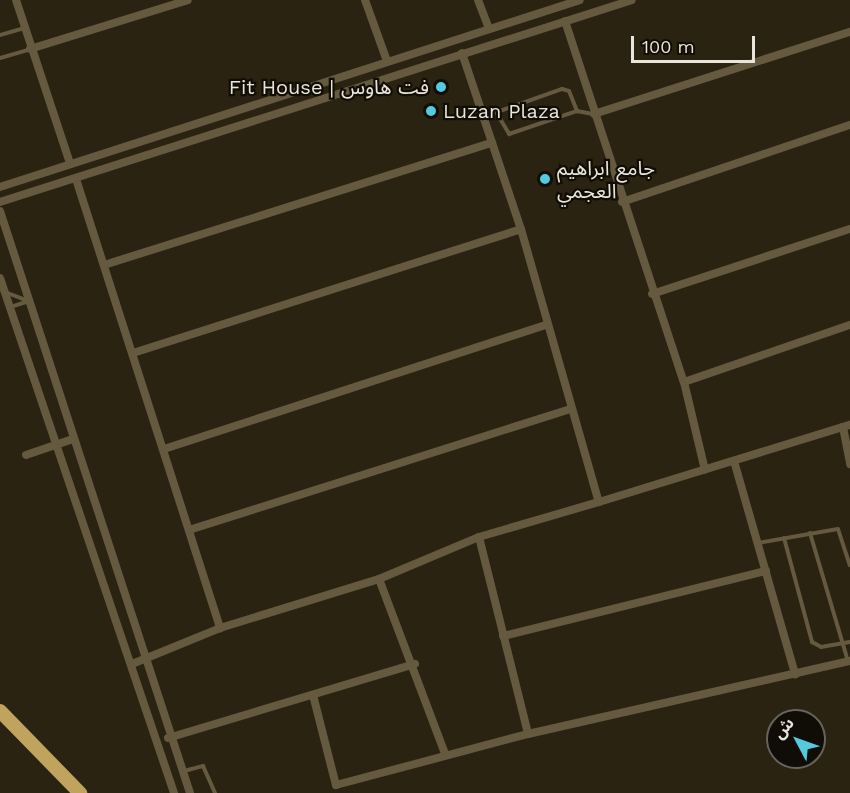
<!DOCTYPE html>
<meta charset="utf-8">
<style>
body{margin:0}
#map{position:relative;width:850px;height:793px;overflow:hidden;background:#2b2311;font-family:"Work Sans","Noto Sans Arabic",sans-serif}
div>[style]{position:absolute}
.service>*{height:4px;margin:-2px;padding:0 2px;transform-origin:2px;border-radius:2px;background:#65593f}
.minor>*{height:8px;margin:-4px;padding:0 4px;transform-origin:4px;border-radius:4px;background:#65593f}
.motorway>*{height:14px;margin:-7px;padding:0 7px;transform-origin:7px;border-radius:7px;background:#c0a35d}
.dots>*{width:16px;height:16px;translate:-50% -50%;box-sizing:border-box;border:3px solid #100d06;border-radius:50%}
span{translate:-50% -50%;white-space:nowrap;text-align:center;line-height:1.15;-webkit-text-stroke:4.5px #100d06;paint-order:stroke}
.poi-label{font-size:20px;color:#eae5da}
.right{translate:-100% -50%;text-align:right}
.left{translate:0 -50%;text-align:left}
.north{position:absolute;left:766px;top:709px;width:60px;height:60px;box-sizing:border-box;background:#100d06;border:2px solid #67635b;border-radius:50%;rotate:311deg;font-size:16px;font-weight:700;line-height:24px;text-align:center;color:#eae5da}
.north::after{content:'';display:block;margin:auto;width:21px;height:27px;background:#55cadf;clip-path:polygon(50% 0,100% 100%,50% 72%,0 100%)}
.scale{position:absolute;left:631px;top:36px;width:124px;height:27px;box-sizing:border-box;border:3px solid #eae5da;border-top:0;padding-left:8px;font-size:18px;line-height:21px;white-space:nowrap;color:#eae5da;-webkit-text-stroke:4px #100d06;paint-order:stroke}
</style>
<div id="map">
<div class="service">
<i style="left:0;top:35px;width:25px;rotate:-16deg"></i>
<i style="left:0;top:58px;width:32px;rotate:-16deg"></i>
<i style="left:496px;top:112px;width:26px;rotate:59deg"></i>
<i style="left:509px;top:134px;width:72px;rotate:-18.7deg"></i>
<i style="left:577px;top:111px;width:16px;rotate:11deg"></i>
<i style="left:483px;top:117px;width:84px;rotate:-19.5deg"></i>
<i style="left:562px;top:89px;width:7px;rotate:16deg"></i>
<i style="left:569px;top:91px;width:22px;rotate:68deg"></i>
<i style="left:5px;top:292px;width:26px;rotate:21deg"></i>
<i style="left:29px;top:301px;width:19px;rotate:162deg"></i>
<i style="left:810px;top:533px;width:134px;rotate:73.5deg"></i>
<i style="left:784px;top:538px;width:108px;rotate:74.9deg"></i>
<i style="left:812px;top:642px;width:10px;rotate:29deg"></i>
<i style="left:821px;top:647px;width:29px;rotate:-10deg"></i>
<i style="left:758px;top:543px;width:81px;rotate:-9.9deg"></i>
<i style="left:838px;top:529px;width:38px;rotate:72deg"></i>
<i style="left:184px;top:771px;width:20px;rotate:-15deg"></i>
<i style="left:203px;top:766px;width:30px;rotate:66deg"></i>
</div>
<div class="minor">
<i style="left:16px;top:0;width:172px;rotate:71.7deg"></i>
<i style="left:365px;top:0;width:65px;rotate:70.2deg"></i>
<i style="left:478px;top:0;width:31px;rotate:69deg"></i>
<i style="left:565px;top:21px;width:380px;rotate:71.8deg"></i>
<i style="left:684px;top:382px;width:90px;rotate:76.6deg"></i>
<i style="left:30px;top:49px;width:165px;rotate:-17.2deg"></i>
<i style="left:462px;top:53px;width:186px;rotate:71.5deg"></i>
<i style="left:521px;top:229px;width:284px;rotate:74.1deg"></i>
<i style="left:599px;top:502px;width:263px;rotate:-17.1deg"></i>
<i style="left:594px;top:114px;width:269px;rotate:-17.8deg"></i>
<i style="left:76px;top:179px;width:472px;rotate:72.2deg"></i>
<i style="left:0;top:187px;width:609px;rotate:-17.87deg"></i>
<i style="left:0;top:202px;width:663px;rotate:-17.72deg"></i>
<i style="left:622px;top:202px;width:241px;rotate:-18.7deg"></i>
<i style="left:0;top:211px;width:612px;rotate:71.92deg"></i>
<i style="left:104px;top:265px;width:407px;rotate:-17.5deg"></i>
<i style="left:0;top:278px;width:544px;rotate:71.33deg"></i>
<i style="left:652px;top:294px;width:208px;rotate:-18.2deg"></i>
<i style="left:133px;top:353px;width:407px;rotate:-17.7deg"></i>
<i style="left:684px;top:382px;width:176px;rotate:-19deg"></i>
<i style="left:843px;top:427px;width:38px;rotate:79deg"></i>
<i style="left:164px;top:449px;width:402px;rotate:-18deg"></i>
<i style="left:26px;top:455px;width:50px;rotate:-18.8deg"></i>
<i style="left:734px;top:461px;width:222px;rotate:74deg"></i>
<i style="left:189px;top:530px;width:401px;rotate:-17.6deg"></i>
<i style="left:479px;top:537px;width:203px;rotate:76deg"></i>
<i style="left:379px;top:579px;width:187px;rotate:69.3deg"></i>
<i style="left:503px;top:636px;width:271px;rotate:-13.9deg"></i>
<i style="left:132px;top:664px;width:95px;rotate:-22.2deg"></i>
<i style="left:220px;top:628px;width:166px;rotate:-17.1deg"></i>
<i style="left:379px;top:579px;width:108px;rotate:-22.8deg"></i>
<i style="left:479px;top:537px;width:125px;rotate:-16.3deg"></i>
<i style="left:313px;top:695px;width:93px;rotate:75.7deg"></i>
<i style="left:336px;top:785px;width:199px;rotate:-14.9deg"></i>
<i style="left:528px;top:734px;width:330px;rotate:-12.8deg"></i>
<i style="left:168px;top:738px;width:258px;rotate:-16.7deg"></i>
</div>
<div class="motorway">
<i style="left:0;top:711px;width:115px;rotate:45.7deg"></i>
</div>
<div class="dots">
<i style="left:441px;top:87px;background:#55cadf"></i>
<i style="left:431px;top:111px;background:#55cadf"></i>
<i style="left:545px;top:179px;background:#55cadf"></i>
</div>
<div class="poi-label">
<span class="right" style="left:429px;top:87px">Fit House | فت هاوس</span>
<span class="left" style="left:443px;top:111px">Luzan Plaza</span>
<span class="left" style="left:557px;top:180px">جامع ابراهيم<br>العجمي</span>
</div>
<div class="north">ش</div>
<div class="scale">100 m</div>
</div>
